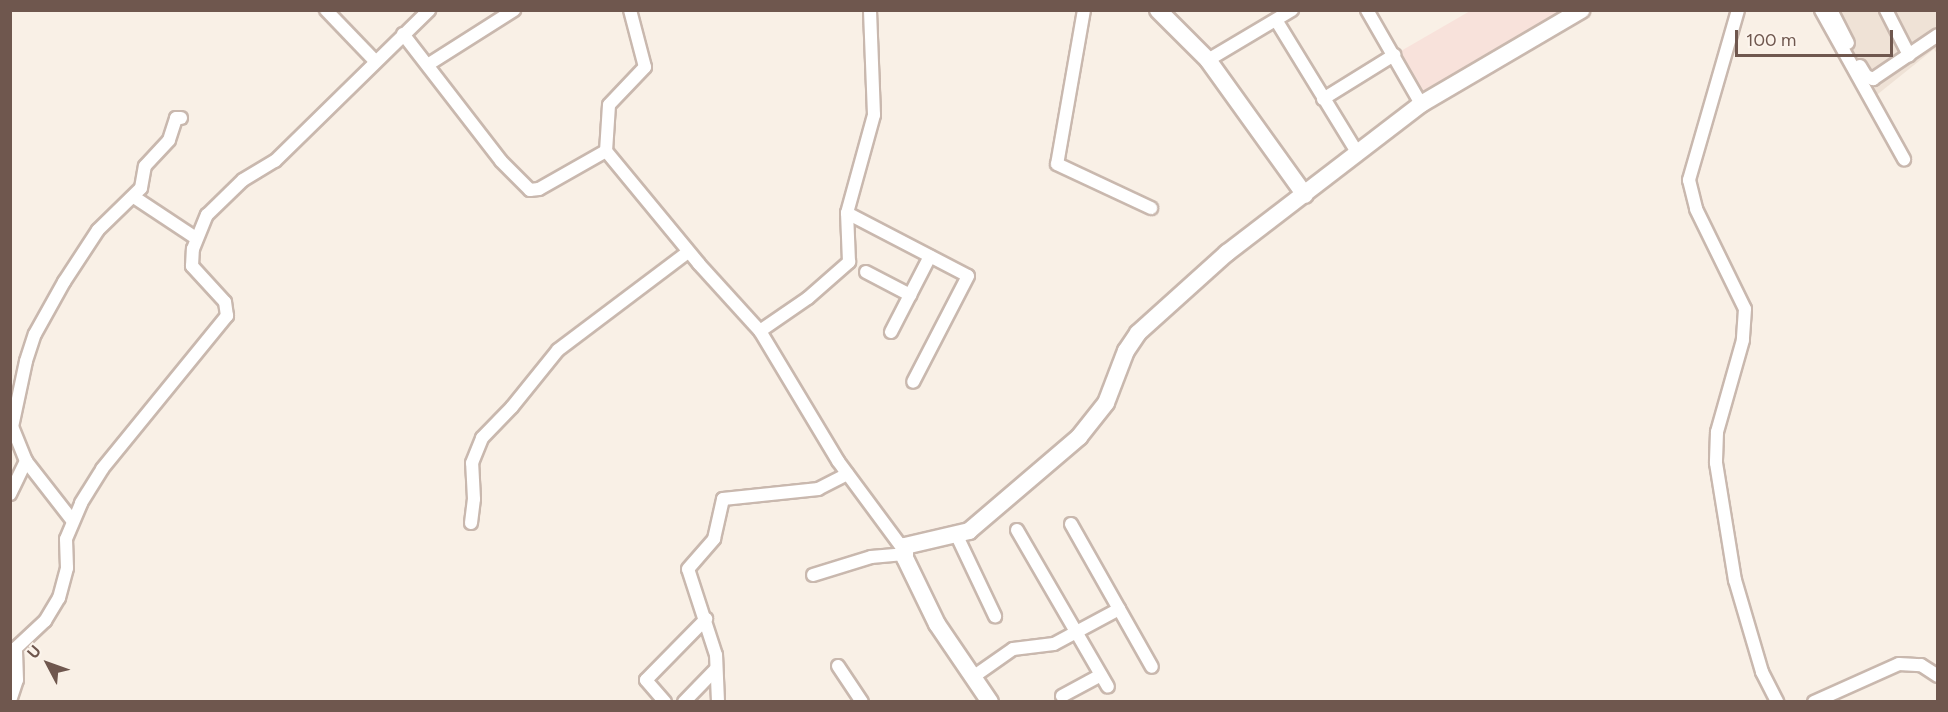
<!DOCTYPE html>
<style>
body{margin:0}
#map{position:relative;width:1948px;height:712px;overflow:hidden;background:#f9f0e6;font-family:Figtree,sans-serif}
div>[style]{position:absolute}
.residential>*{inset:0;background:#efe2d6}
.commercial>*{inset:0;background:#f8e2db}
.roads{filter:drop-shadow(2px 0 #c9b8ae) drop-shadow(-2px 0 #c9b8ae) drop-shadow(0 2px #c9b8ae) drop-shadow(0 -2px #c9b8ae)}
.street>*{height:12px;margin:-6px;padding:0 6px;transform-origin:6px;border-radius:6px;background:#fff}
.secondary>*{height:16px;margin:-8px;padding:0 8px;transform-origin:8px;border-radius:8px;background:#fff}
span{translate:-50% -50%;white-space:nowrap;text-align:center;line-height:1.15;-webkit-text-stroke:4.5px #fcf4ec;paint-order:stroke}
.frame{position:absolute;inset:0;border:12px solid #6f574e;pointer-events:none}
.north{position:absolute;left:18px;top:634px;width:60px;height:60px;-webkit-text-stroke:4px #fcf4ec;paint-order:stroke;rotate:311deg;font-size:16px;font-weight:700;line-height:24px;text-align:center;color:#6f574e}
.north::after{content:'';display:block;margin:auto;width:21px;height:27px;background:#6f574e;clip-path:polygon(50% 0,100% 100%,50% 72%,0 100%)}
.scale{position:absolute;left:1735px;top:30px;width:158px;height:27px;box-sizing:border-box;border:3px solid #6f574e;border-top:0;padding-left:8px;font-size:18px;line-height:21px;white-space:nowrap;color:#6f574e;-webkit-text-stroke:4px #fcf4ec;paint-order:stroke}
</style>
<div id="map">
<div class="residential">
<i style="clip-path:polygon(1822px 11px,1937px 11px,1937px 54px,1934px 49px,1868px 102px)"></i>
</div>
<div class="commercial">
<i style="clip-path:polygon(1470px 11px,1582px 11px,1421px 104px,1394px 55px)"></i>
</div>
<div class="roads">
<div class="street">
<i style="left:326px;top:10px;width:71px;rotate:46.1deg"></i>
<i style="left:630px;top:10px;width:59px;rotate:75.3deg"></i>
<i style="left:645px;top:67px;width:52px;rotate:133.5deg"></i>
<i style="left:609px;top:105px;width:46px;rotate:93.7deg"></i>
<i style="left:606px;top:151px;width:146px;rotate:50.5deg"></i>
<i style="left:699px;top:264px;width:91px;rotate:47.7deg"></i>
<i style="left:760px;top:331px;width:152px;rotate:59deg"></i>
<i style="left:838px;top:461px;width:109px;rotate:53.5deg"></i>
<i style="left:1084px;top:10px;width:156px;rotate:99.9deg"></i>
<i style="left:1057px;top:164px;width:104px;rotate:25.1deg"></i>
<i style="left:1367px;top:10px;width:108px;rotate:60.1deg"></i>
<i style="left:1738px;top:10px;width:177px;rotate:106.1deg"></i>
<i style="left:1689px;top:180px;width:30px;rotate:76deg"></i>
<i style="left:1696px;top:209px;width:111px;rotate:63.9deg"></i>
<i style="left:1745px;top:309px;width:31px;rotate:94deg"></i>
<i style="left:1743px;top:340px;width:96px;rotate:105.8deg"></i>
<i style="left:1717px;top:432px;width:31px;rotate:92deg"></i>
<i style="left:1716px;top:463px;width:119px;rotate:80.8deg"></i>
<i style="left:1735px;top:580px;width:96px;rotate:73.6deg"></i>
<i style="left:1762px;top:672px;width:34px;rotate:63deg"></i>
<i style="left:1821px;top:10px;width:171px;rotate:60.9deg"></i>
<i style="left:1831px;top:10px;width:37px;rotate:63deg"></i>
<i style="left:1886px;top:10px;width:51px;rotate:62.9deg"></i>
<i style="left:1276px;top:20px;width:155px;rotate:58.5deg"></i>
<i style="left:403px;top:34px;width:160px;rotate:52.3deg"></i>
<i style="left:501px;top:161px;width:41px;rotate:45deg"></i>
<i style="left:530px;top:190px;width:9px;rotate:-6deg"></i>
<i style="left:539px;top:189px;width:77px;rotate:-29.6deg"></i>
<i style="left:1208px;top:60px;width:98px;rotate:-30.8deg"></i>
<i style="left:429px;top:64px;width:101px;rotate:-32.4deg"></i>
<i style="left:1860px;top:66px;width:12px;rotate:59deg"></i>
<i style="left:1866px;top:76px;width:8px;rotate:23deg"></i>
<i style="left:1873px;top:79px;width:78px;rotate:-34.1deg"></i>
<i style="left:1323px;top:99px;width:84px;rotate:-31.8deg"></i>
<i style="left:134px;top:197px;width:74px;rotate:33.5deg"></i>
<i style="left:847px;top:213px;width:136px;rotate:27.5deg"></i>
<i style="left:968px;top:276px;width:119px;rotate:117.4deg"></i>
<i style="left:866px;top:272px;width:50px;rotate:27.6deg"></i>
<i style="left:760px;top:331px;width:58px;rotate:-34.5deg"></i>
<i style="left:808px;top:298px;width:55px;rotate:-41.3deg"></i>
<i style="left:849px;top:262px;width:49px;rotate:-92.3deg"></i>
<i style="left:847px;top:213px;width:102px;rotate:-74.6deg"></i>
<i style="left:874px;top:115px;width:105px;rotate:-92.2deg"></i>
<i style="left:891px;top:332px;width:85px;rotate:-62.8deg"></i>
<i style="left:10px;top:494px;width:37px;rotate:-64deg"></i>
<i style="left:72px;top:520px;width:75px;rotate:-127.9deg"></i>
<i style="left:26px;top:461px;width:37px;rotate:-112deg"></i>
<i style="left:12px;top:427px;width:67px;rotate:-78deg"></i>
<i style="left:26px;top:361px;width:28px;rotate:-72deg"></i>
<i style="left:35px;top:334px;width:60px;rotate:-60.9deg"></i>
<i style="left:64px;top:282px;width:62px;rotate:-56.8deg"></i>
<i style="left:98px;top:230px;width:60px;rotate:-44.3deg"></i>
<i style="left:141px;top:188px;width:22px;rotate:-80deg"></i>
<i style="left:145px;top:166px;width:35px;rotate:-47deg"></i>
<i style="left:169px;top:140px;width:23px;rotate:-72deg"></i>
<i style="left:176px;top:118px;width:5px"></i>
<i style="left:471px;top:523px;width:24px;rotate:-83deg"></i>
<i style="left:474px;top:499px;width:36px;rotate:-93deg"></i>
<i style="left:472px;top:463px;width:27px;rotate:-68deg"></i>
<i style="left:482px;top:438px;width:43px;rotate:-45.9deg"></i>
<i style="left:512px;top:407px;width:73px;rotate:-51.1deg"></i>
<i style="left:558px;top:350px;width:163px;rotate:-37deg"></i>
<i style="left:1071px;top:524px;width:164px;rotate:60.5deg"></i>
<i style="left:1017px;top:530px;width:181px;rotate:59.9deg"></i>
<i style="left:957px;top:536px;width:89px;rotate:64.6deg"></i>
<i style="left:813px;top:575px;width:61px;rotate:-17.2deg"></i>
<i style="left:871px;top:557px;width:33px;rotate:-5deg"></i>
<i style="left:838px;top:666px;width:43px;rotate:56.3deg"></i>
<i style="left:973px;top:677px;width:49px;rotate:-35deg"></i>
<i style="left:1013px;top:649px;width:41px;rotate:-7deg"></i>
<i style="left:1054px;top:644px;width:74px;rotate:-28.3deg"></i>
<i style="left:1062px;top:696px;width:44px;rotate:-28.3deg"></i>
<i style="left:10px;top:701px;width:22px;rotate:-72deg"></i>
<i style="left:17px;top:680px;width:32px;rotate:-92deg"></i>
<i style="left:16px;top:648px;width:40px;rotate:-43deg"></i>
<i style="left:45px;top:621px;width:27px;rotate:-59deg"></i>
<i style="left:59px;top:598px;width:31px;rotate:-75deg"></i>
<i style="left:67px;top:568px;width:29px;rotate:-92deg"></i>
<i style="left:66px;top:539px;width:39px;rotate:-67deg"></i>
<i style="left:81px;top:503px;width:40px;rotate:-58deg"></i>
<i style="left:102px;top:469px;width:198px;rotate:-50.8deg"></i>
<i style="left:227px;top:316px;width:14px;rotate:-98deg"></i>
<i style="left:225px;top:302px;width:49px;rotate:-132.5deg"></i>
<i style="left:192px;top:266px;width:17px;rotate:-87deg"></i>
<i style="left:193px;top:249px;width:37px;rotate:-68deg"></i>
<i style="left:207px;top:215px;width:50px;rotate:-44.2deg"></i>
<i style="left:243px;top:180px;width:37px;rotate:-31deg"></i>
<i style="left:275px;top:161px;width:216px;rotate:-44.4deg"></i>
<i style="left:665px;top:702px;width:29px;rotate:-131deg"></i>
<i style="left:646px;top:680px;width:86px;rotate:-45.5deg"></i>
<i style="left:684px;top:702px;width:46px;rotate:-45.9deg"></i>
<i style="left:718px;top:702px;width:47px;rotate:-92.4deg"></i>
<i style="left:716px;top:655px;width:90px;rotate:-108deg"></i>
<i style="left:688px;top:569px;width:40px;rotate:-49deg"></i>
<i style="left:714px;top:539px;width:41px;rotate:-77.3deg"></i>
<i style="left:723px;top:499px;width:96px;rotate:-6deg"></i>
<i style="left:818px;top:489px;width:33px;rotate:-27deg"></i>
<i style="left:1814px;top:702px;width:93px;rotate:-24.1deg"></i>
<i style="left:1899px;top:664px;width:22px;rotate:3deg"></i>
<i style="left:1921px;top:665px;width:20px;rotate:33deg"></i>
</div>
<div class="secondary">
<i style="left:1158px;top:10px;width:71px;rotate:45deg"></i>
<i style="left:1208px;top:60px;width:166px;rotate:54.3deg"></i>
<i style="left:990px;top:702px;width:94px;rotate:-124.2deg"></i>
<i style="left:937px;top:624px;width:73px;rotate:-115.9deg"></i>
<i style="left:905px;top:558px;width:12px;rotate:-90deg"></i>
<i style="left:905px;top:546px;width:66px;rotate:-13.2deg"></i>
<i style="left:969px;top:531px;width:145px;rotate:-40.5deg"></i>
<i style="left:1079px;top:437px;width:43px;rotate:-51.5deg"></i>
<i style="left:1106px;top:403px;width:56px;rotate:-69deg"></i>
<i style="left:1126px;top:351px;width:22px;rotate:-56deg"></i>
<i style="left:1138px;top:333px;width:120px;rotate:-42deg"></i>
<i style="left:1227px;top:253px;width:245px;rotate:-37.5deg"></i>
<i style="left:1421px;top:104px;width:186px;rotate:-30.4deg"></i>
</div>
</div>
<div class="frame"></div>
<div class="north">U</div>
<div class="scale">100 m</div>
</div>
